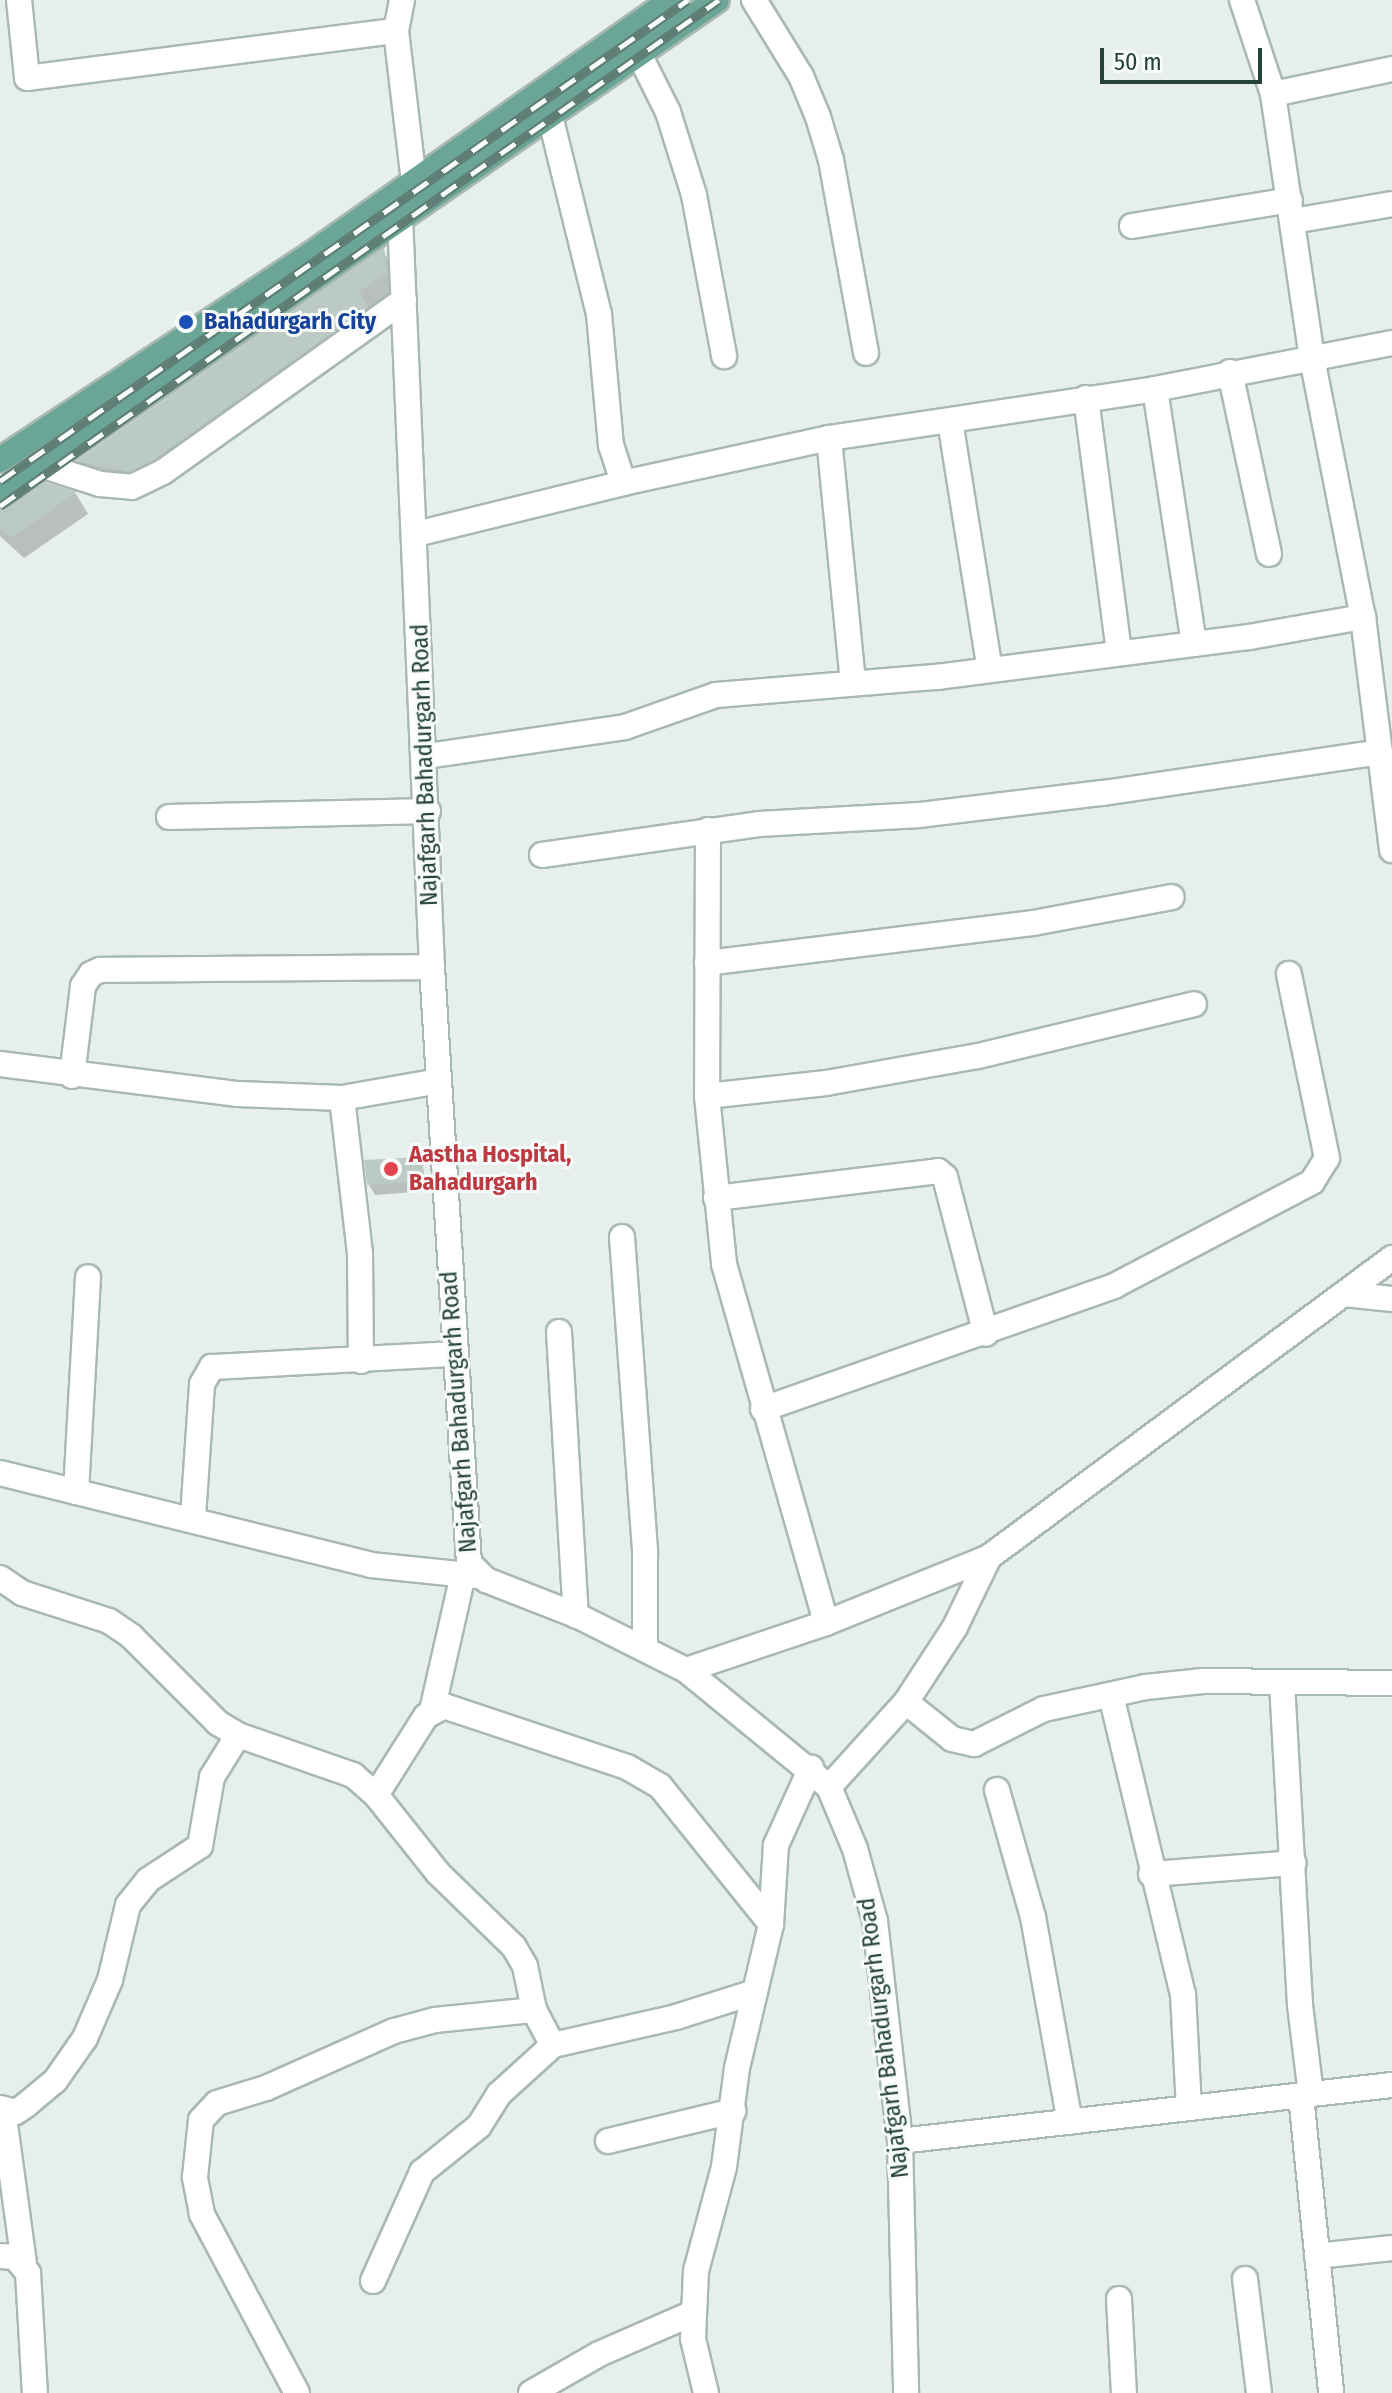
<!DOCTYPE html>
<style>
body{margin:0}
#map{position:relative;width:1392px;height:2393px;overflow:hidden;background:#e6efeb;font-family:"Fira Sans Condensed",sans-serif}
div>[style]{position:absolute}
.shadow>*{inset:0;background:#0003}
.building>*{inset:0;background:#bbcac4}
.roads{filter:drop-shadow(2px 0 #a8b8b2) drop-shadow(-2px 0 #a8b8b2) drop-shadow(0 2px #a8b8b2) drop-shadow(0 -2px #a8b8b2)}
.minor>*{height:24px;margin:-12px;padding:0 12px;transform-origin:12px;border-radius:12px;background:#fff}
.major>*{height:24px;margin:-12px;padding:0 12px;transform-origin:12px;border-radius:12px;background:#6aa596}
.rail>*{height:9px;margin-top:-4.5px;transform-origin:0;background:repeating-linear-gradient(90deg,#f7fbf9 0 18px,#5f7d75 0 36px);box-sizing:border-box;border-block:2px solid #5f7d75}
.dots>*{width:22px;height:22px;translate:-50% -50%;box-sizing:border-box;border:4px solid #f7fbf9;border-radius:50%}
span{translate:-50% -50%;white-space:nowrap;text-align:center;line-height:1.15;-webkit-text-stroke:6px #f7fbf9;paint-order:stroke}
.transit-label{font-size:24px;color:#164399;font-weight:700}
.left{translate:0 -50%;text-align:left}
.street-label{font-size:24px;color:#24423a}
.health-label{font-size:24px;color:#be3a42;font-weight:700}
.scale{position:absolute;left:1100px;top:48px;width:162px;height:36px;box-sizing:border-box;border:4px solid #24423a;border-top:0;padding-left:10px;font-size:24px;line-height:28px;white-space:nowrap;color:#24423a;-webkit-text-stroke:6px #f7fbf9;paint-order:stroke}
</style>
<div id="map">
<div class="shadow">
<i style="clip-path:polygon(383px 251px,395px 271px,398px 294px,167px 480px,90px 481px,79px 461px)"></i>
<i style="clip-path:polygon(45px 484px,76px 494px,88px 514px,24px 558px,0 536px,0 508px,8px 510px)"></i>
<i style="clip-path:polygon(421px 1159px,428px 1191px,375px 1195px,369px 1185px)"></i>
</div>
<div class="building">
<i style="clip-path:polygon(384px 248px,387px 272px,359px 292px,368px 307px,155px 459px,129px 472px,76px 461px)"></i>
<i style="clip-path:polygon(45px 482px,77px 492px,11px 538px,0 528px,0 510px)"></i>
<i style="clip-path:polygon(422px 1157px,424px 1182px,367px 1185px,364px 1160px)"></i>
</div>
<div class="roads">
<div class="minor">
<i style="left:19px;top:0;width:78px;rotate:84.1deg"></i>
<i style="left:27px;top:78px;width:372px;rotate:-7.3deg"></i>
<i style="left:402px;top:0;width:32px;rotate:101deg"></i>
<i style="left:396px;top:31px;width:152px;rotate:83.2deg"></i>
<i style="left:754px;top:0;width:89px;rotate:58.3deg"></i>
<i style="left:801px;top:76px;width:44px;rotate:67.5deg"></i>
<i style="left:818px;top:117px;width:45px;rotate:73.2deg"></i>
<i style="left:831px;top:160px;width:196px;rotate:79.7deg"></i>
<i style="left:1242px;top:0;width:99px;rotate:71.7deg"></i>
<i style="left:1273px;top:94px;width:267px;rotate:81.6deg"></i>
<i style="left:1312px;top:358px;width:264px;rotate:78.9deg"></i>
<i style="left:1363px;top:617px;width:235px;rotate:82.9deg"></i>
<i style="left:639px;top:54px;width:65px;rotate:63.4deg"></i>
<i style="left:668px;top:112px;width:87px;rotate:72.6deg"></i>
<i style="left:694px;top:195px;width:164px;rotate:79.4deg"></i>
<i style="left:1273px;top:94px;width:122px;rotate:-11.9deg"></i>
<i style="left:550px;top:116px;width:204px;rotate:76.1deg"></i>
<i style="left:599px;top:314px;width:132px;rotate:84.8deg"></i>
<i style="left:611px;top:445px;width:40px;rotate:72deg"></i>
<i style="left:623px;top:483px;width:211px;rotate:-12.3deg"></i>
<i style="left:829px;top:438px;width:330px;rotate:-8.5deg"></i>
<i style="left:1155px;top:389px;width:241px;rotate:-11deg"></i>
<i style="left:400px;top:217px;width:751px;rotate:87.56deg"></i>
<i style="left:432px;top:967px;width:597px;rotate:86.45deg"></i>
<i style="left:469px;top:1563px;width:24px;rotate:45deg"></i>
<i style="left:486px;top:1580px;width:97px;rotate:21.3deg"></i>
<i style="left:576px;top:1615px;width:123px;rotate:26.6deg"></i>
<i style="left:686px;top:1670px;width:185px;rotate:39.3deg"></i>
<i style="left:829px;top:1787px;width:67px;rotate:67.2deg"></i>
<i style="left:855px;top:1849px;width:75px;rotate:74.5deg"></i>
<i style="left:875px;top:1921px;width:221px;rotate:83.5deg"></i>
<i style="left:900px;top:2141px;width:252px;rotate:88.6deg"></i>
<i style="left:1293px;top:221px;width:100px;rotate:-9.7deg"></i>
<i style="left:1132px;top:226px;width:160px;rotate:-9.3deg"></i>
<i style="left:1230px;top:372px;width:186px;rotate:77.9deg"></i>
<i style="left:1155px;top:389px;width:258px;rotate:81.3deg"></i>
<i style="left:1086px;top:398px;width:257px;rotate:82.6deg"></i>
<i style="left:950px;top:421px;width:252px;rotate:80.9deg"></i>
<i style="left:829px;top:438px;width:246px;rotate:84.4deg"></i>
<i style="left:44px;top:466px;width:59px;rotate:17.8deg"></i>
<i style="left:100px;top:484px;width:32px;rotate:5deg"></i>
<i style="left:132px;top:487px;width:34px;rotate:-26deg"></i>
<i style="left:163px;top:472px;width:296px;rotate:-35.5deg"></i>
<i style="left:416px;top:534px;width:213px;rotate:-13.8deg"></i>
<i style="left:427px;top:756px;width:200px;rotate:-8.3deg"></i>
<i style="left:625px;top:727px;width:96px;rotate:-19.4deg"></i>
<i style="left:716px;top:695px;width:222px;rotate:-4.7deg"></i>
<i style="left:937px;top:677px;width:315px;rotate:-7.3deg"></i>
<i style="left:1249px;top:637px;width:116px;rotate:-10deg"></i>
<i style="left:169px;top:817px;width:259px;rotate:-1.3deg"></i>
<i style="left:708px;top:830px;width:266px;rotate:90.2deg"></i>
<i style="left:707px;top:1096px;width:169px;rotate:84.2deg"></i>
<i style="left:724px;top:1264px;width:373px;rotate:74.1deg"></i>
<i style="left:542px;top:855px;width:219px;rotate:-8.1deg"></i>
<i style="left:759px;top:824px;width:161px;rotate:-3.2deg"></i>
<i style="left:920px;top:815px;width:184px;rotate:-6.9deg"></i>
<i style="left:1103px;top:793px;width:280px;rotate:-8.4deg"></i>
<i style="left:707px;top:963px;width:328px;rotate:-7deg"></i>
<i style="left:1033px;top:923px;width:141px;rotate:-10.6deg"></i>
<i style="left:0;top:1064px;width:240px;rotate:7.2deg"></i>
<i style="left:238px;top:1094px;width:104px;rotate:2.2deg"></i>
<i style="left:342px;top:1098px;width:98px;rotate:-9.9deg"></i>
<i style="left:72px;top:1076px;width:91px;rotate:-83deg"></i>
<i style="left:83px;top:986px;width:14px;rotate:-56deg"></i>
<i style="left:91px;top:974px;width:10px;rotate:-24deg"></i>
<i style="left:100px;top:970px;width:332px;rotate:-0.5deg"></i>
<i style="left:707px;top:1096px;width:120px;rotate:-6.2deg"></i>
<i style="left:826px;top:1083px;width:154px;rotate:-10.1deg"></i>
<i style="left:978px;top:1056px;width:222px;rotate:-13.5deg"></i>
<i style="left:342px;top:1098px;width:156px;rotate:83.4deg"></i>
<i style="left:360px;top:1253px;width:108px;rotate:89.5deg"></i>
<i style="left:716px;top:1198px;width:224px;rotate:-6.9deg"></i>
<i style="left:938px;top:1171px;width:9px;rotate:41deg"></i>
<i style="left:945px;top:1177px;width:162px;rotate:75.4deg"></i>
<i style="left:622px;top:1237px;width:317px;rotate:85.8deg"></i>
<i style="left:645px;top:1553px;width:94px;rotate:90deg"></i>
<i style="left:1345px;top:1294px;width:47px;rotate:6.1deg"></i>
<i style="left:559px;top:1332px;width:284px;rotate:86.6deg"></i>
<i style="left:763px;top:1409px;width:372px;rotate:-19.3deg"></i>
<i style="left:1114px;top:1286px;width:224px;rotate:-27.7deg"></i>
<i style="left:1312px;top:1182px;width:28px;rotate:-58deg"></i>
<i style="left:1327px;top:1158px;width:188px;rotate:-101.7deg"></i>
<i style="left:0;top:1473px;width:382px;rotate:13.9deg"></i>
<i style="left:371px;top:1565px;width:107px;rotate:5.9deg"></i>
<i style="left:76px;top:1492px;width:215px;rotate:-86.8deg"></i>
<i style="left:193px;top:1517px;width:133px;rotate:-86.1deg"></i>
<i style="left:202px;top:1384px;width:20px;rotate:-60deg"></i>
<i style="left:212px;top:1367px;width:240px;rotate:-3.1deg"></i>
<i style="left:0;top:1578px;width:27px;rotate:34deg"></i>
<i style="left:22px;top:1593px;width:91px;rotate:17.8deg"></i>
<i style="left:109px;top:1621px;width:27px;rotate:34deg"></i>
<i style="left:131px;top:1636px;width:123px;rotate:45deg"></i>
<i style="left:218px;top:1723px;width:23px;rotate:31deg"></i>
<i style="left:238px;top:1735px;width:122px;rotate:19.2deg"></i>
<i style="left:353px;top:1775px;width:30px;rotate:41deg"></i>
<i style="left:376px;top:1795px;width:100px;rotate:51.5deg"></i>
<i style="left:438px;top:1873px;width:106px;rotate:44.2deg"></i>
<i style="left:514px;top:1947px;width:22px;rotate:60deg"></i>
<i style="left:525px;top:1966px;width:45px;rotate:78.4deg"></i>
<i style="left:534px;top:2010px;width:40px;rotate:62deg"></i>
<i style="left:553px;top:2045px;width:126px;rotate:-12.8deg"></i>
<i style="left:676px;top:2017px;width:83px;rotate:-17.6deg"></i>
<i style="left:686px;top:1670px;width:148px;rotate:-18.6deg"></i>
<i style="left:826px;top:1623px;width:176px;rotate:-22deg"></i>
<i style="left:989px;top:1557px;width:502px;rotate:-36.57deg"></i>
<i style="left:1282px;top:1683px;width:323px;rotate:86.8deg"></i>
<i style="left:1300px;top:2005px;width:90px;rotate:83deg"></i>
<i style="left:1111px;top:1695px;width:308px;rotate:76.5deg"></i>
<i style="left:1183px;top:1994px;width:114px;rotate:87deg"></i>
<i style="left:906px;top:1702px;width:59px;rotate:38.8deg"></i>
<i style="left:952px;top:1739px;width:23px;rotate:13deg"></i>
<i style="left:974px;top:1744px;width:78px;rotate:-26.6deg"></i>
<i style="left:1044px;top:1709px;width:104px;rotate:-12.2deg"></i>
<i style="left:1146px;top:1687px;width:57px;rotate:-6deg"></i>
<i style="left:1203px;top:1681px;width:189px;rotate:0.6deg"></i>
<i style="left:432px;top:1711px;width:140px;rotate:-77.2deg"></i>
<i style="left:829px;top:1787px;width:115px;rotate:-47.8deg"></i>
<i style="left:906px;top:1702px;width:90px;rotate:-56.8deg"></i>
<i style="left:955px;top:1627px;width:78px;rotate:-64.1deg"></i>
<i style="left:997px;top:1790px;width:132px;rotate:74.2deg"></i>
<i style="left:1033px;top:1917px;width:208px;rotate:79.8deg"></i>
<i style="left:376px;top:1795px;width:93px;rotate:-57.7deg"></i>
<i style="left:426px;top:1716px;width:21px;rotate:-28deg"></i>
<i style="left:445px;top:1706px;width:9px;rotate:21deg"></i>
<i style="left:453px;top:1709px;width:183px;rotate:18.4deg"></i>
<i style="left:627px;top:1767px;width:38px;rotate:30deg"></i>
<i style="left:660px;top:1786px;width:177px;rotate:51.2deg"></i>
<i style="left:1151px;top:1874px;width:143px;rotate:-4.4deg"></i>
<i style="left:1301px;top:2096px;width:299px;rotate:84.2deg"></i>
<i style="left:0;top:2108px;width:16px;rotate:14deg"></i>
<i style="left:16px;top:2112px;width:12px;rotate:-35deg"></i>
<i style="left:26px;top:2105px;width:38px;rotate:-40deg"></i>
<i style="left:55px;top:2081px;width:52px;rotate:-55.1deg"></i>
<i style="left:85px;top:2038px;width:63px;rotate:-66.7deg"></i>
<i style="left:110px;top:1980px;width:77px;rotate:-76.5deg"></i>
<i style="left:128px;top:1905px;width:32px;rotate:-51deg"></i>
<i style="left:148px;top:1880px;width:62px;rotate:-33.2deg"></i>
<i style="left:200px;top:1846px;width:70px;rotate:-80.1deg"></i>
<i style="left:212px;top:1777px;width:49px;rotate:-58.2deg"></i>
<i style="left:3px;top:2110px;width:154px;rotate:82.2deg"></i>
<i style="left:608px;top:2141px;width:129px;rotate:-13.5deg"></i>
<i style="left:900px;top:2141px;width:495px;rotate:-6.5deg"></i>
<i style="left:0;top:2256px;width:15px;rotate:4deg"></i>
<i style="left:15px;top:2257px;width:21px;rotate:51deg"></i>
<i style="left:28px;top:2273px;width:120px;rotate:86.7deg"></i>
<i style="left:1317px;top:2256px;width:75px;rotate:-6.1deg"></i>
<i style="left:1245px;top:2279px;width:115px;rotate:83deg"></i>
<i style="left:373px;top:2281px;width:120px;rotate:-65.8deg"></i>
<i style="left:422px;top:2172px;width:73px;rotate:-38.9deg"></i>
<i style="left:479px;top:2126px;width:38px;rotate:-58deg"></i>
<i style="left:499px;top:2094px;width:73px;rotate:-42.2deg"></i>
<i style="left:1119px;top:2299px;width:94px;rotate:87deg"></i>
<i style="left:297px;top:2393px;width:203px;rotate:-118deg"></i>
<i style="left:202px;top:2214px;width:38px;rotate:-101deg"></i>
<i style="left:195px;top:2177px;width:57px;rotate:-84deg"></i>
<i style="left:201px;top:2120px;width:23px;rotate:-47deg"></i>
<i style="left:217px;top:2103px;width:51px;rotate:-17deg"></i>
<i style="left:266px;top:2088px;width:140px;rotate:-24deg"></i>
<i style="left:394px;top:2031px;width:42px;rotate:-15deg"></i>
<i style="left:435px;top:2020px;width:100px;rotate:-5.8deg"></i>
<i style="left:531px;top:2393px;width:78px;rotate:-29.8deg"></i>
<i style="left:599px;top:2354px;width:100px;rotate:-23.5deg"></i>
<i style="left:706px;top:2393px;width:56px;rotate:-103.5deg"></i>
<i style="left:693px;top:2339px;width:68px;rotate:-87.5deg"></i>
<i style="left:696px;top:2271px;width:108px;rotate:-74.9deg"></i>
<i style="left:724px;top:2167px;width:100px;rotate:-82.5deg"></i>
<i style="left:737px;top:2068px;width:148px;rotate:-76.7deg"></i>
<i style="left:771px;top:1924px;width:79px;rotate:-86.4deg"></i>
<i style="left:776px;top:1845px;width:85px;rotate:-65.6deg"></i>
</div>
<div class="major">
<i style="left:0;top:460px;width:372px;rotate:-33.5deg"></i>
<i style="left:310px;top:255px;width:442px;rotate:-35.2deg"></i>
<i style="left:0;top:495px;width:871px;rotate:-34.62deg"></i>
</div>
</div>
<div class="rail">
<i style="left:0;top:481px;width:839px;rotate:-34.96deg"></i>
<i style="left:0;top:506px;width:879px;rotate:-35.14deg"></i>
</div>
<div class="dots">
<i style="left:186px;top:322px;background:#1a4fb4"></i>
<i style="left:391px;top:1169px;background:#e0444e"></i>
</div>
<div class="transit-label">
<span class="left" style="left:204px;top:322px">Bahadurgarh City</span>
</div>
<div class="street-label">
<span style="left:425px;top:765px;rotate:-92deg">Najafgarh Bahadurgarh Road</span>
<span style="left:459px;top:1412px;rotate:-94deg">Najafgarh Bahadurgarh Road</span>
<span style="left:884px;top:2038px;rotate:-97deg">Najafgarh Bahadurgarh Road</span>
</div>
<div class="health-label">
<span class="left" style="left:409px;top:1169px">Aastha Hospital,<br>Bahadurgarh</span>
</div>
<div class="scale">50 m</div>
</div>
